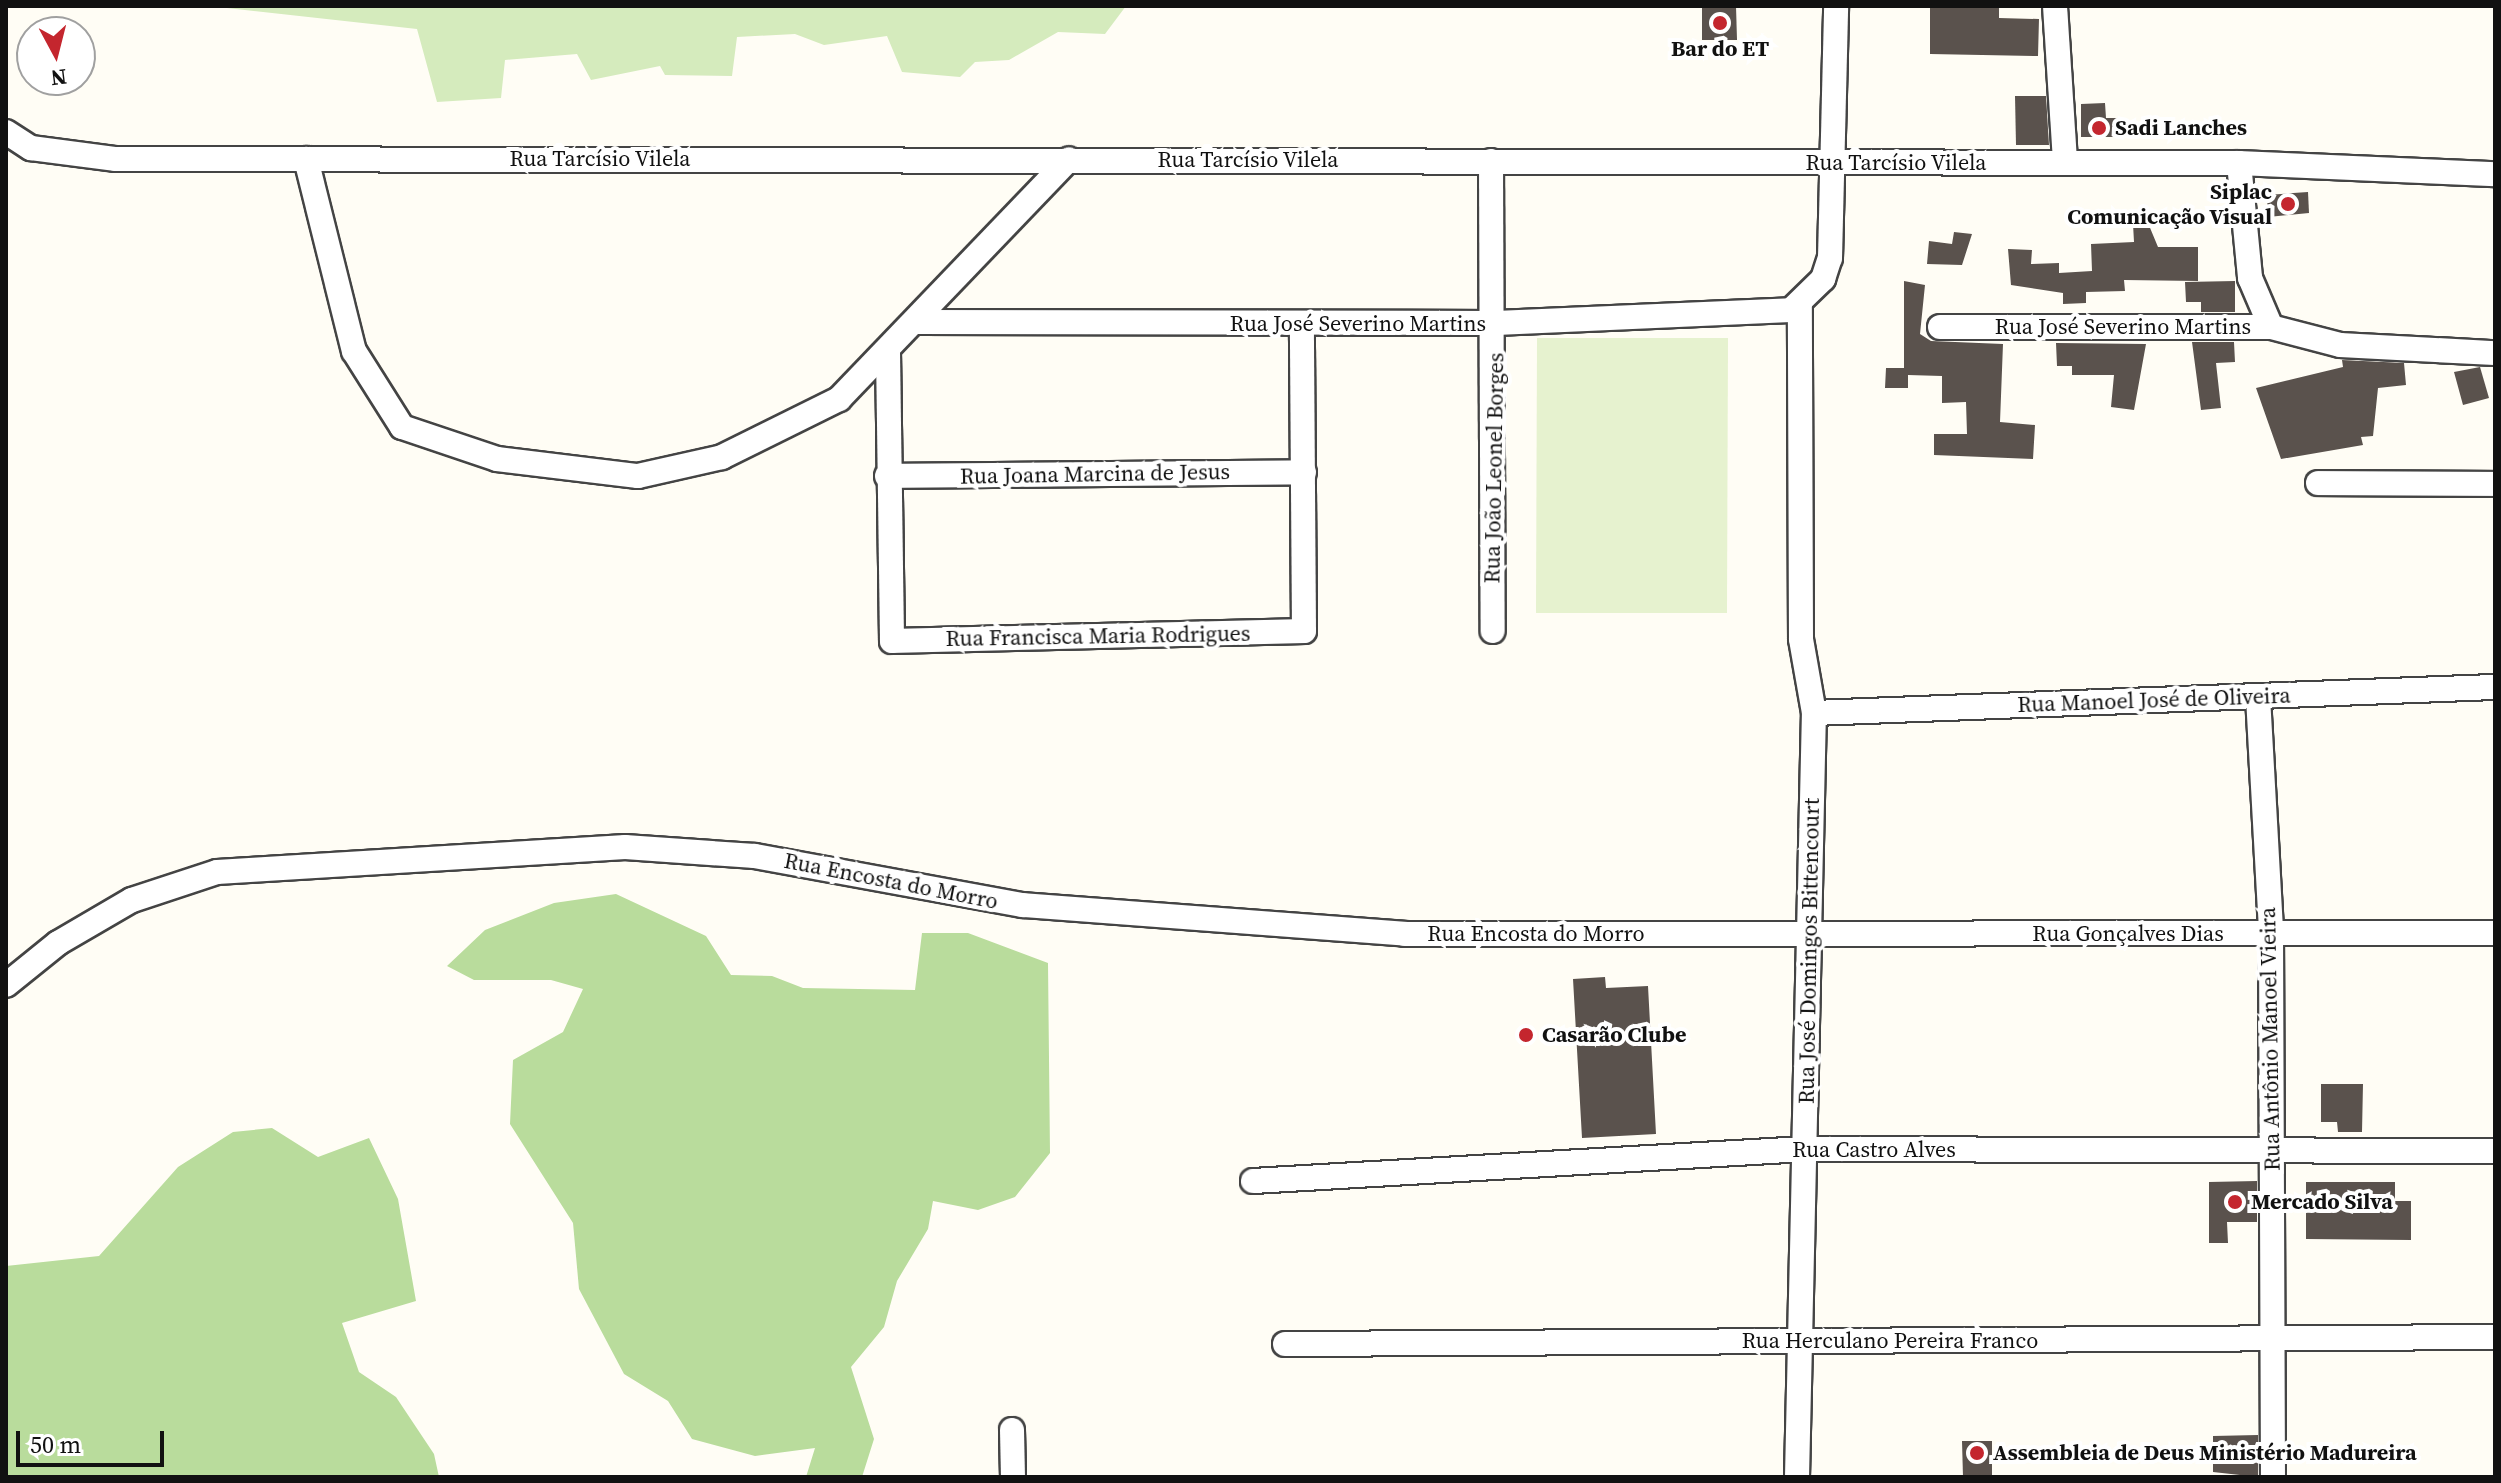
<!DOCTYPE html>
<meta charset="utf-8">
<style>
body{margin:0}
#map{position:relative;width:2501px;height:1483px;overflow:hidden;background:#fffdf5;font-family:"Source Serif 4",serif}
div>[style]{position:absolute}
.green>*{inset:0;background:#d5ebbd}
.forest>*{inset:0;background:#b9dc9c}
.pitch>*{inset:0;background:#e6f2cf}
.building>*{inset:0;background:#5a524d}
.roads{filter:drop-shadow(2px 0 #444) drop-shadow(-2px 0 #444) drop-shadow(0 2px #444) drop-shadow(0 -2px #444)}
.minor>*{height:24px;margin:-12px;padding:0 12px;transform-origin:12px;border-radius:12px;background:#fff}
.dots>*{width:22px;height:22px;translate:-50% -50%;box-sizing:border-box;border:4px solid #fff;border-radius:50%}
span{translate:-50% -50%;white-space:nowrap;text-align:center;line-height:1.15;-webkit-text-stroke:8px #fff;paint-order:stroke}
.poi-label{font-size:22px;color:#111;font-weight:700}
.left{translate:0 -50%;text-align:left}
.right{translate:-100% -50%;text-align:right}
.street-label{font-size:22px;color:#111}
.frame{position:absolute;inset:0;border:8px solid #111;pointer-events:none}
.north{position:absolute;left:16px;top:16px;width:80px;height:80px;box-sizing:border-box;background:#fff;border:2px solid #a0a0a0;border-radius:50%;rotate:173deg;font-size:22px;font-weight:700;line-height:32px;text-align:center;color:#111}
.north::after{content:'';display:block;margin:auto;width:28px;height:36px;background:#c4262e;clip-path:polygon(50% 0,100% 100%,50% 72%,0 100%)}
.scale{position:absolute;left:16px;top:1431px;width:148px;height:36px;box-sizing:border-box;border:4px solid #111;border-top:0;padding-left:10px;font-size:24px;line-height:28px;white-space:nowrap;color:#111;-webkit-text-stroke:6px #fff;paint-order:stroke}
</style>
<div id="map">
<div class="green">
<i style="clip-path:polygon(209px 6px,1126px 6px,1105px 34px,1058px 32px,1009px 60px,975px 62px,960px 77px,902px 72px,887px 36px,824px 45px,795px 34px,737px 37px,732px 76px,665px 75px,660px 66px,591px 80px,577px 54px,505px 60px,501px 98px,437px 102px,417px 29px)"></i>
</div>
<div class="forest">
<i style="clip-path:polygon(616px 894px,706px 936px,731px 975px,772px 976px,803px 988px,915px 990px,922px 933px,968px 933px,1048px 963px,1050px 1153px,1015px 1197px,978px 1210px,933px 1201px,928px 1229px,897px 1281px,884px 1327px,851px 1367px,874px 1439px,862px 1477px,806px 1477px,815px 1448px,755px 1456px,692px 1439px,668px 1401px,624px 1374px,579px 1289px,573px 1223px,510px 1124px,513px 1060px,563px 1032px,583px 989px,551px 980px,474px 980px,447px 966px,485px 930px,554px 903px)"></i>
<i style="clip-path:polygon(272px 1128px,318px 1157px,369px 1138px,398px 1199px,416px 1301px,342px 1323px,359px 1372px,396px 1397px,434px 1454px,439px 1477px,6px 1477px,6px 1266px,99px 1256px,178px 1167px,233px 1132px)"></i>
</div>
<div class="pitch">
<i style="clip-path:polygon(1537px 338px,1728px 338px,1727px 613px,1536px 613px)"></i>
</div>
<div class="building">
<i style="clip-path:polygon(1702px 6px,1736px 6px,1737px 40px,1702px 40px)"></i>
<i style="clip-path:polygon(1930px 6px,1999px 6px,1999px 18px,2039px 19px,2038px 56px,1930px 54px)"></i>
<i style="clip-path:polygon(2015px 96px,2046px 96px,2049px 145px,2016px 145px)"></i>
<i style="clip-path:polygon(2105px 103px,2106px 118px,2117px 118px,2117px 137px,2081px 137px,2081px 104px)"></i>
<i style="clip-path:polygon(2308px 192px,2309px 213px,2268px 217px,2267px 195px)"></i>
<i style="clip-path:polygon(2148px 223px,2158px 247px,2198px 247px,2198px 281px,2124px 280px,2125px 291px,2086px 292px,2086px 303px,2063px 304px,2063px 293px,2011px 285px,2008px 249px,2032px 250px,2031px 264px,2059px 263px,2059px 273px,2092px 271px,2091px 244px,2134px 242px,2133px 224px)"></i>
<i style="clip-path:polygon(1954px 232px,1972px 234px,1962px 265px,1927px 264px,1929px 241px,1952px 244px)"></i>
<i style="clip-path:polygon(1904px 281px,1925px 285px,1920px 334px,1931px 341px,2003px 344px,2000px 422px,2035px 425px,2033px 459px,1934px 455px,1934px 434px,1967px 434px,1966px 402px,1942px 403px,1942px 376px,1908px 375px,1908px 388px,1885px 388px,1886px 368px,1904px 368px)"></i>
<i style="clip-path:polygon(2235px 281px,2235px 312px,2201px 312px,2201px 302px,2186px 302px,2185px 282px)"></i>
<i style="clip-path:polygon(2192px 342px,2234px 342px,2235px 362px,2216px 363px,2221px 408px,2201px 410px)"></i>
<i style="clip-path:polygon(2056px 343px,2146px 344px,2134px 410px,2111px 407px,2114px 375px,2072px 375px,2072px 366px,2057px 366px)"></i>
<i style="clip-path:polygon(2342px 360px,2404px 363px,2406px 385px,2378px 388px,2373px 436px,2361px 437px,2363px 445px,2281px 459px,2256px 388px,2343px 367px)"></i>
<i style="clip-path:polygon(2480px 367px,2489px 398px,2463px 405px,2454px 372px)"></i>
<i style="clip-path:polygon(1605px 977px,1606px 988px,1648px 986px,1656px 1134px,1582px 1138px,1573px 979px)"></i>
<i style="clip-path:polygon(2321px 1084px,2363px 1084px,2362px 1132px,2338px 1132px,2337px 1122px,2321px 1122px)"></i>
<i style="clip-path:polygon(2257px 1181px,2257px 1222px,2227px 1222px,2228px 1243px,2209px 1243px,2209px 1182px)"></i>
<i style="clip-path:polygon(2306px 1182px,2395px 1182px,2395px 1201px,2411px 1201px,2411px 1240px,2306px 1239px)"></i>
<i style="clip-path:polygon(2258px 1435px,2258px 1477px,2213px 1472px,2213px 1436px)"></i>
<i style="clip-path:polygon(1962px 1441px,1992px 1441px,1992px 1477px,1963px 1477px)"></i>
</div>
<div class="roads">
<div class="minor">
<i style="left:2055px;top:6px;width:156px;rotate:86.3deg"></i>
<i style="left:6px;top:132px;width:30px;rotate:33deg"></i>
<i style="left:31px;top:148px;width:86px;rotate:7.4deg"></i>
<i style="left:116px;top:159px;width:2123px;rotate:0.11deg"></i>
<i style="left:2239px;top:163px;width:256px;rotate:2.5deg"></i>
<i style="left:306px;top:159px;width:198px;rotate:76deg"></i>
<i style="left:354px;top:351px;width:90px;rotate:57.7deg"></i>
<i style="left:402px;top:427px;width:100px;rotate:18.6deg"></i>
<i style="left:497px;top:459px;width:142px;rotate:6.9deg"></i>
<i style="left:638px;top:476px;width:86px;rotate:-12.7deg"></i>
<i style="left:722px;top:457px;width:131px;rotate:-26.4deg"></i>
<i style="left:839px;top:399px;width:332px;rotate:-46.2deg"></i>
<i style="left:1491px;top:161px;width:470px;rotate:89.8deg"></i>
<i style="left:2239px;top:163px;width:116px;rotate:84.5deg"></i>
<i style="left:2250px;top:278px;width:53px;rotate:66.8deg"></i>
<i style="left:915px;top:322px;width:581px;rotate:0.1deg"></i>
<i style="left:1496px;top:323px;width:295px;rotate:-2.5deg"></i>
<i style="left:1791px;top:310px;width:45px;rotate:-44.1deg"></i>
<i style="left:1823px;top:279px;width:22px;rotate:-72deg"></i>
<i style="left:1830px;top:258px;width:252px;rotate:-88.6deg"></i>
<i style="left:1940px;top:327px;width:331px"></i>
<i style="left:2271px;top:327px;width:71px;rotate:14.6deg"></i>
<i style="left:2340px;top:345px;width:155px;rotate:3deg"></i>
<i style="left:888px;top:352px;width:289px;rotate:89.2deg"></i>
<i style="left:892px;top:641px;width:412px;rotate:-1.4deg"></i>
<i style="left:1304px;top:631px;width:306px;rotate:-90.4deg"></i>
<i style="left:887px;top:476px;width:417px;rotate:-0.5deg"></i>
<i style="left:2318px;top:483px;width:177px;rotate:0.3deg"></i>
<i style="left:2258px;top:697px;width:236px;rotate:86.8deg"></i>
<i style="left:2271px;top:933px;width:544px;rotate:89.79deg"></i>
<i style="left:1814px;top:713px;width:681px;rotate:-2.19deg"></i>
<i style="left:6px;top:985px;width:67px;rotate:-38.9deg"></i>
<i style="left:58px;top:943px;width:86px;rotate:-30.2deg"></i>
<i style="left:132px;top:900px;width:89px;rotate:-18.2deg"></i>
<i style="left:217px;top:872px;width:409px;rotate:-3.5deg"></i>
<i style="left:625px;top:847px;width:130px;rotate:4deg"></i>
<i style="left:755px;top:856px;width:272px;rotate:10.4deg"></i>
<i style="left:1023px;top:905px;width:383px;rotate:4.3deg"></i>
<i style="left:1405px;top:934px;width:1090px;rotate:-0.05deg"></i>
<i style="left:1253px;top:1181px;width:552px;rotate:-3.32deg"></i>
<i style="left:1804px;top:1149px;width:691px;rotate:0.17deg"></i>
<i style="left:1285px;top:1344px;width:1210px;rotate:-0.33deg"></i>
<i style="left:1012px;top:1430px;width:47px;rotate:88.8deg"></i>
<i style="left:1797px;top:1477px;width:764px;rotate:-88.73deg"></i>
<i style="left:1814px;top:713px;width:75px;rotate:-100deg"></i>
<i style="left:1801px;top:639px;width:333px;rotate:-90.2deg"></i>
</div>
</div>
<div class="dots">
<i style="left:1720px;top:23px;background:#c4262e"></i>
<i style="left:2099px;top:128px;background:#c4262e"></i>
<i style="left:2288px;top:204px;background:#c4262e"></i>
<i style="left:1526px;top:1035px;background:#c4262e"></i>
<i style="left:2235px;top:1202px;background:#c4262e"></i>
<i style="left:1977px;top:1453px;background:#c4262e"></i>
</div>
<div class="poi-label">
<span style="left:1720px;top:49px">Bar do ET</span>
<span class="left" style="left:2115px;top:128px">Sadi Lanches</span>
<span class="right" style="left:2272px;top:204px">Siplac<br>Comunicação Visual</span>
<span class="left" style="left:1542px;top:1035px">Casarão Clube</span>
<span class="left" style="left:2251px;top:1202px">Mercado Silva</span>
<span class="left" style="left:1993px;top:1453px">Assembleia de Deus Ministério Madureira</span>
</div>
<div class="street-label">
<span style="left:600px;top:159px">Rua Tarcísio Vilela</span>
<span style="left:1248px;top:160px">Rua Tarcísio Vilela</span>
<span style="left:1896px;top:163px">Rua Tarcísio Vilela</span>
<span style="left:1358px;top:324px">Rua José Severino Martins</span>
<span style="left:2123px;top:327px">Rua José Severino Martins</span>
<span style="left:1494px;top:468px;rotate:-89deg">Rua João Leonel Borges</span>
<span style="left:1095px;top:474px;rotate:-1deg">Rua Joana Marcina de Jesus</span>
<span style="left:1098px;top:636px;rotate:-1deg">Rua Francisca Maria Rodrigues</span>
<span style="left:2154px;top:700px;rotate:-2deg">Rua Manoel José de Oliveira</span>
<span style="left:891px;top:881px;rotate:11deg">Rua Encosta do Morro</span>
<span style="left:1536px;top:934px">Rua Encosta do Morro</span>
<span style="left:2128px;top:934px">Rua Gonçalves Dias</span>
<span style="left:1809px;top:951px;rotate:-89deg">Rua José Domingos Bittencourt</span>
<span style="left:2270px;top:1039px;rotate:-91deg">Rua Antônio Manoel Vieira</span>
<span style="left:1874px;top:1150px">Rua Castro Alves</span>
<span style="left:1890px;top:1341px">Rua Herculano Pereira Franco</span>
</div>
<div class="frame"></div>
<div class="north">N</div>
<div class="scale">50 m</div>
</div>
